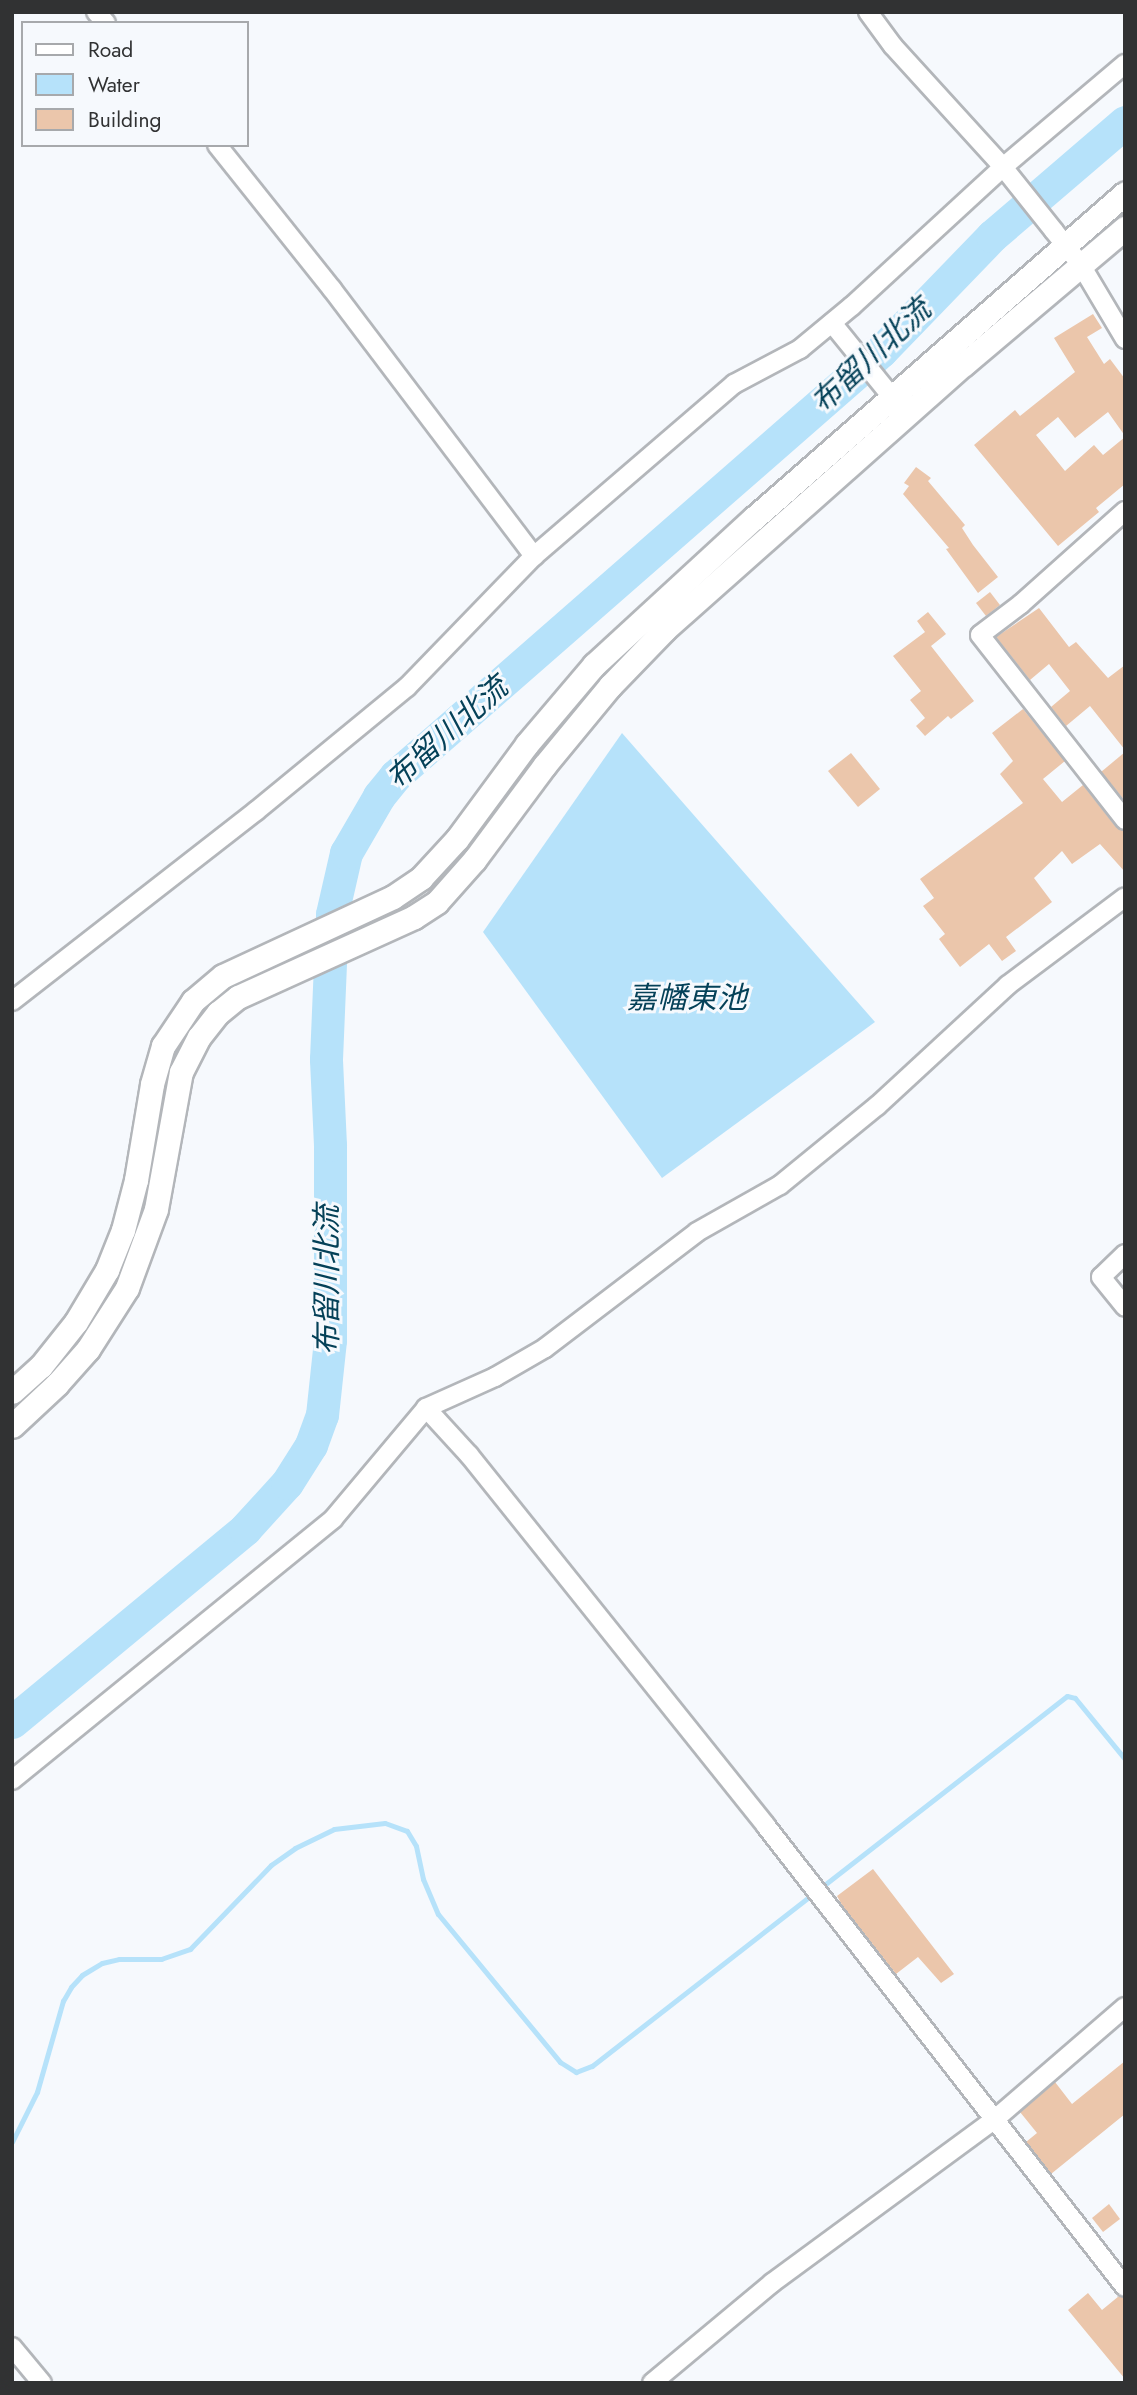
<!DOCTYPE html>
<meta charset="utf-8">
<style>
body{margin:0}
#map{position:relative;width:1137px;height:2395px;overflow:hidden;background:#f6f9fd;font-family:Jost,"Noto Sans JP",sans-serif}
div>[style]{position:absolute}
.water>*{inset:0;background:#b6e2fa}
.stream>*{height:5px;margin:-2.5px;padding:0 2.5px;transform-origin:2.5px;border-radius:2.5px;background:#b6e2fa}
.river>*{height:33px;margin:-16.5px;padding:0 16.5px;transform-origin:16.5px;border-radius:16.5px;background:#b6e2fa}
.building>*{inset:0;background:#ebc6ab}
.roads{filter:drop-shadow(2px 0 #b3b6ba) drop-shadow(-2px 0 #b3b6ba) drop-shadow(0 2px #b3b6ba) drop-shadow(0 -2px #b3b6ba)}
.street>*{height:18px;margin:-9px;padding:0 9px;transform-origin:9px;border-radius:9px;background:#fff}
.secondary>*{height:23px;margin:-11.5px;padding:0 11.5px;transform-origin:11.5px;border-radius:11.5px;background:#fff}
span{translate:-50% -50%;white-space:nowrap;text-align:center;line-height:1.15;-webkit-text-stroke:6px #f6f9fd;paint-order:stroke}
.water-label{font-size:30px;color:#054158;font-style:italic}
.frame{position:absolute;inset:0;border:14px solid #313233;pointer-events:none}
.legend{position:absolute;left:21px;top:21px;width:228px;height:126px;box-sizing:border-box;background:#f6f9fd;border:2px solid #a7a9ac;margin:0;padding:9px 12px;list-style:none;font-size:21px;color:#313233}
.legend li{display:flex;align-items:center;gap:14px;height:35px}
.legend b{width:35px;border:2px solid #a7a9ac}
</style>
<div id="map">
<div class="water">
<i style="clip-path:polygon(622px 733px,875px 1022px,662px 1178px,483px 932px)"></i>
</div>
<div class="stream">
<i style="left:12px;top:2142px;width:56px;rotate:-63.4deg"></i>
<i style="left:37px;top:2092px;width:95px;rotate:-74.1deg"></i>
<i style="left:63px;top:2001px;width:16px;rotate:-60deg"></i>
<i style="left:71px;top:1987px;width:16px;rotate:-47deg"></i>
<i style="left:82px;top:1975px;width:23px;rotate:-31deg"></i>
<i style="left:102px;top:1963px;width:17px;rotate:-13deg"></i>
<i style="left:119px;top:1959px;width:42px"></i>
<i style="left:161px;top:1959px;width:31px;rotate:-19deg"></i>
<i style="left:190px;top:1949px;width:117px;rotate:-46deg"></i>
<i style="left:271px;top:1865px;width:29px;rotate:-35deg"></i>
<i style="left:295px;top:1848px;width:43px;rotate:-26deg"></i>
<i style="left:334px;top:1829px;width:51px;rotate:-6.7deg"></i>
<i style="left:385px;top:1823px;width:23px;rotate:20deg"></i>
<i style="left:407px;top:1831px;width:17px;rotate:59deg"></i>
<i style="left:416px;top:1846px;width:34px;rotate:78deg"></i>
<i style="left:423px;top:1879px;width:38px;rotate:67deg"></i>
<i style="left:438px;top:1914px;width:192px;rotate:50.5deg"></i>
<i style="left:560px;top:2062px;width:19px;rotate:32deg"></i>
<i style="left:576px;top:2072px;width:17px;rotate:-21deg"></i>
<i style="left:592px;top:2066px;width:602px;rotate:-37.92deg"></i>
<i style="left:1067px;top:1696px;width:8px;rotate:14deg"></i>
<i style="left:1075px;top:1698px;width:79px;rotate:50.7deg"></i>
</div>
<div class="river">
<i style="left:12px;top:1722px;width:303px;rotate:-39.6deg"></i>
<i style="left:245px;top:1529px;width:62px;rotate:-47.6deg"></i>
<i style="left:287px;top:1483px;width:45px;rotate:-57.7deg"></i>
<i style="left:311px;top:1445px;width:32px;rotate:-70deg"></i>
<i style="left:322px;top:1415px;width:75px;rotate:-83.9deg"></i>
<i style="left:330px;top:1340px;width:195px;rotate:-90deg"></i>
<i style="left:330px;top:1145px;width:86px;rotate:-92.7deg"></i>
<i style="left:326px;top:1059px;width:145px;rotate:-87.6deg"></i>
<i style="left:332px;top:914px;width:63px;rotate:-77.1deg"></i>
<i style="left:346px;top:853px;width:66px;rotate:-59.9deg"></i>
<i style="left:379px;top:796px;width:26px;rotate:-51deg"></i>
<i style="left:395px;top:776px;width:646px;rotate:-41.17deg"></i>
<i style="left:881px;top:351px;width:160px;rotate:-46deg"></i>
<i style="left:992px;top:236px;width:175px;rotate:-40.6deg"></i>
</div>
<div class="building">
<i style="clip-path:polygon(1093px 314px,1102px 328px,1087px 337px,1104px 364px,1110px 359px,1125px 379px,1125px 436px,1108px 412px,1075px 438px,1058px 417px,1036px 435px,1065px 471px,1094px 445px,1103px 455px,1125px 437px,1125px 484px,1096px 508px,1099px 512px,1058px 546px,974px 445px,1015px 410px,1020px 416px,1075px 372px,1054px 338px)"></i>
<i style="clip-path:polygon(916px 467px,931px 478px,928px 481px,965px 525px,962px 528px,973px 545px,998px 577px,978px 593px,946px 549px,949px 548px,903px 494px,909px 486px,904px 483px)"></i>
<i style="clip-path:polygon(990px 592px,1000px 605px,986px 616px,976px 603px)"></i>
<i style="clip-path:polygon(1039px 608px,1069px 647px,1076px 642px,1108px 678px,1125px 665px,1125px 750px,1090px 706px,1066px 726px,1051px 707px,1070px 691px,1049px 664px,1030px 680px,996px 637px)"></i>
<i style="clip-path:polygon(928px 612px,946px 634px,931px 646px,974px 701px,951px 719px,948px 716px,925px 736px,916px 726px,925px 718px,910px 700px,921px 691px,893px 656px,925px 632px,917px 621px)"></i>
<i style="clip-path:polygon(1023px 709px,1065px 761px,1043px 779px,1062px 802px,1083px 785px,1116px 827px,1125px 831px,1125px 872px,1100px 844px,1072px 864px,1062px 851px,1034px 878px,1052px 902px,1006px 937px,1016px 951px,1002px 961px,989px 944px,960px 967px,939px 939px,945px 934px,923px 906px,934px 898px,920px 879px,1023px 803px,1000px 774px,1013px 761px,992px 733px)"></i>
<i style="clip-path:polygon(1125px 752px,1125px 801px,1101px 772px)"></i>
<i style="clip-path:polygon(851px 753px,880px 789px,858px 807px,828px 771px)"></i>
<i style="clip-path:polygon(873px 1869px,954px 1974px,941px 1983px,918px 1957px,896px 1974px,842px 1905px,837px 1896px)"></i>
<i style="clip-path:polygon(1125px 2061px,1125px 2114px,1051px 2174px,1026px 2142px,1037px 2133px,1020px 2112px,1055px 2082px,1072px 2104px)"></i>
<i style="clip-path:polygon(1109px 2204px,1120px 2219px,1103px 2232px,1092px 2218px)"></i>
<i style="clip-path:polygon(1088px 2293px,1102px 2310px,1119px 2296px,1125px 2298px,1125px 2379px,1068px 2310px)"></i>
</div>
<div class="roads">
<div class="street">
<i style="left:96px;top:12px;width:15px;rotate:48deg"></i>
<i style="left:868px;top:12px;width:42px;rotate:53.7deg"></i>
<i style="left:893px;top:46px;width:164px;rotate:47.7deg"></i>
<i style="left:1003px;top:167px;width:82px;rotate:51.4deg"></i>
<i style="left:1054px;top:231px;width:43px;rotate:51.5deg"></i>
<i style="left:1081px;top:265px;width:86px;rotate:59.3deg"></i>
<i style="left:217px;top:145px;width:184px;rotate:51.4deg"></i>
<i style="left:332px;top:289px;width:335px;rotate:52.9deg"></i>
<i style="left:832px;top:323px;width:108px;rotate:51deg"></i>
<i style="left:1125px;top:511px;width:140px;rotate:138.2deg"></i>
<i style="left:1021px;top:604px;width:51px;rotate:142.9deg"></i>
<i style="left:980px;top:635px;width:235px;rotate:51.9deg"></i>
<i style="left:12px;top:1001px;width:309px;rotate:-37.9deg"></i>
<i style="left:256px;top:811px;width:195px;rotate:-39.4deg"></i>
<i style="left:407px;top:687px;width:182px;rotate:-45.9deg"></i>
<i style="left:534px;top:556px;width:264px;rotate:-40.7deg"></i>
<i style="left:734px;top:384px;width:75px;rotate:-27.9deg"></i>
<i style="left:800px;top:349px;width:67px;rotate:-39.6deg"></i>
<i style="left:852px;top:306px;width:205px;rotate:-42.6deg"></i>
<i style="left:1003px;top:167px;width:160px;rotate:-40.2deg"></i>
<i style="left:1125px;top:1254px;width:33px;rotate:136deg"></i>
<i style="left:1101px;top:1277px;width:38px;rotate:51deg"></i>
<i style="left:426px;top:1408px;width:64px;rotate:47.5deg"></i>
<i style="left:469px;top:1455px;width:475px;rotate:51.3deg"></i>
<i style="left:766px;top:1826px;width:584px;rotate:52.09deg"></i>
<i style="left:12px;top:1780px;width:414px;rotate:-39.1deg"></i>
<i style="left:333px;top:1519px;width:145px;rotate:-50deg"></i>
<i style="left:426px;top:1408px;width:76px;rotate:-24.2deg"></i>
<i style="left:495px;top:1377px;width:58px;rotate:-30.1deg"></i>
<i style="left:545px;top:1348px;width:191px;rotate:-37.3deg"></i>
<i style="left:697px;top:1232px;width:95px;rotate:-29.5deg"></i>
<i style="left:780px;top:1185px;width:125px;rotate:-39.2deg"></i>
<i style="left:877px;top:1106px;width:178px;rotate:-42.7deg"></i>
<i style="left:1008px;top:985px;width:146px;rotate:-36.9deg"></i>
<i style="left:12px;top:2347px;width:47px;rotate:50.2deg"></i>
<i style="left:652px;top:2383px;width:156px;rotate:-39.8deg"></i>
<i style="left:772px;top:2283px;width:275px;rotate:-36.3deg"></i>
<i style="left:994px;top:2120px;width:173px;rotate:-40.8deg"></i>
</div>
<div class="secondary">
<i style="left:12px;top:1392px;width:39px;rotate:-42deg"></i>
<i style="left:41px;top:1366px;width:56px;rotate:-51.5deg"></i>
<i style="left:76px;top:1322px;width:61px;rotate:-59.2deg"></i>
<i style="left:107px;top:1270px;width:43px;rotate:-68.2deg"></i>
<i style="left:123px;top:1230px;width:52px;rotate:-75.4deg"></i>
<i style="left:136px;top:1180px;width:97px;rotate:-80.5deg"></i>
<i style="left:152px;top:1084px;width:40px;rotate:-74deg"></i>
<i style="left:163px;top:1046px;width:54px;rotate:-56.3deg"></i>
<i style="left:193px;top:1001px;width:39px;rotate:-40deg"></i>
<i style="left:223px;top:976px;width:187px;rotate:-24.9deg"></i>
<i style="left:393px;top:897px;width:34px;rotate:-34deg"></i>
<i style="left:421px;top:878px;width:53px;rotate:-47.3deg"></i>
<i style="left:457px;top:839px;width:118px;rotate:-53.6deg"></i>
<i style="left:527px;top:744px;width:104px;rotate:-49.7deg"></i>
<i style="left:594px;top:665px;width:217px;rotate:-42.6deg"></i>
<i style="left:754px;top:518px;width:493px;rotate:-41.2deg"></i>
<i style="left:12px;top:1426px;width:62px;rotate:-43deg"></i>
<i style="left:57px;top:1384px;width:47px;rotate:-48.5deg"></i>
<i style="left:88px;top:1349px;width:72px;rotate:-57.4deg"></i>
<i style="left:127px;top:1288px;width:84px;rotate:-69.8deg"></i>
<i style="left:156px;top:1209px;width:139px;rotate:-79.7deg"></i>
<i style="left:181px;top:1072px;width:39px;rotate:-63deg"></i>
<i style="left:199px;top:1037px;width:31px;rotate:-52deg"></i>
<i style="left:218px;top:1013px;width:26px;rotate:-39deg"></i>
<i style="left:238px;top:997px;width:193px;rotate:-24.4deg"></i>
<i style="left:414px;top:917px;width:27px;rotate:-33deg"></i>
<i style="left:437px;top:902px;width:57px;rotate:-48.5deg"></i>
<i style="left:475px;top:859px;width:116px;rotate:-53.4deg"></i>
<i style="left:544px;top:766px;width:104px;rotate:-50.5deg"></i>
<i style="left:610px;top:686px;width:79px;rotate:-46deg"></i>
<i style="left:665px;top:629px;width:400px;rotate:-41.6deg"></i>
<i style="left:964px;top:364px;width:211px;rotate:-40.2deg"></i>
</div>
</div>
<div class="water-label">
<span style="left:871px;top:356px;rotate:-43deg">布留川北流</span>
<span style="left:447px;top:733px;rotate:-42deg">布留川北流</span>
<span style="left:687px;top:998px">嘉幡東池</span>
<span style="left:327px;top:1280px;rotate:-90deg">布留川北流</span>
</div>
<div class="frame"></div>
<ul class="legend">
<li><b style="height:9px;background:#fff"></b>Road</li>
<li><b style="height:19px;background:#b6e2fa"></b>Water</li>
<li><b style="height:19px;background:#ebc6ab"></b>Building</li>
</ul>
</div>
